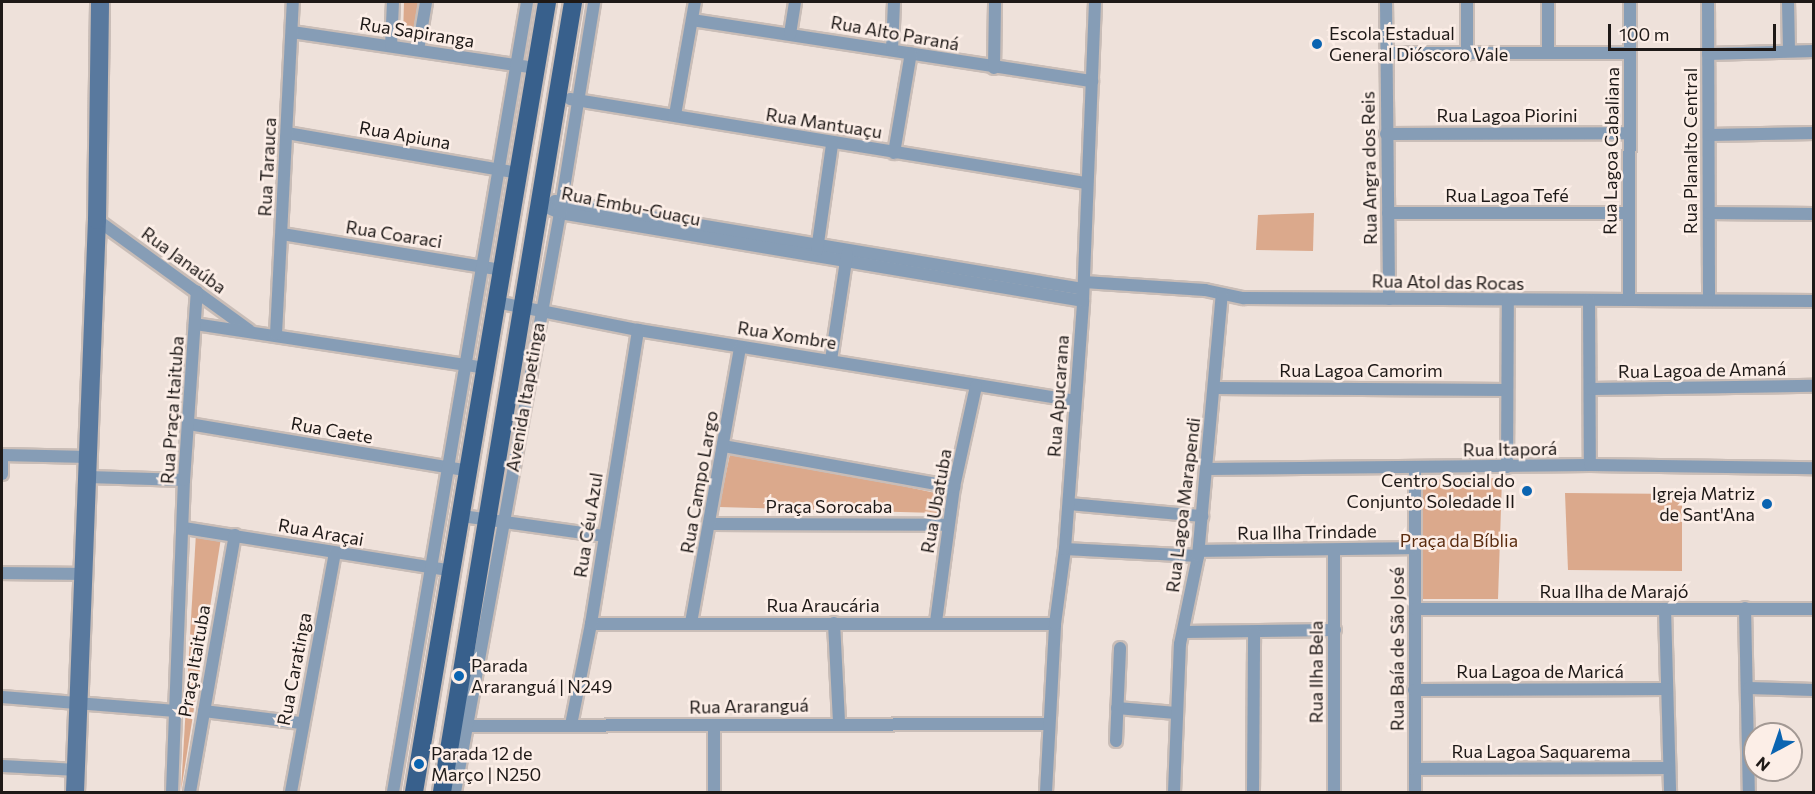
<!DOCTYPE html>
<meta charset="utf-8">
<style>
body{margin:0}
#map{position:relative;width:1815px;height:794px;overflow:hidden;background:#eee1da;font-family:Commissioner,sans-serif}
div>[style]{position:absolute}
.green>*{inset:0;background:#dba98c}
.roads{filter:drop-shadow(2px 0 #c9bdb7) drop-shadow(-2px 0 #c9bdb7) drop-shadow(0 2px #c9bdb7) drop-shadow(0 -2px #c9bdb7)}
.street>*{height:12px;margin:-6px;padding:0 6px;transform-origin:6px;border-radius:6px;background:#869db6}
.secondary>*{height:18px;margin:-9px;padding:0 9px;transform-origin:9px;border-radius:9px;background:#59799e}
.primary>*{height:18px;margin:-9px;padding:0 9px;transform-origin:9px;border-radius:9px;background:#38608c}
.dots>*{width:16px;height:16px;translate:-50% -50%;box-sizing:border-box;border:3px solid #fceee7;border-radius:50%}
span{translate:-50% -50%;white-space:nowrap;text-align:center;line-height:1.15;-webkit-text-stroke:5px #fceee7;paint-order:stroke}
.street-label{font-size:18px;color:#1e1917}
.poi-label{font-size:18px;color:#1e1917}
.left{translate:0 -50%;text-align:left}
.right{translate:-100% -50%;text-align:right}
.park-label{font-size:18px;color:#5a2c0f}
.frame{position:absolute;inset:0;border:3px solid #1e1917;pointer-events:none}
.north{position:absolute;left:1743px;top:722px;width:60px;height:60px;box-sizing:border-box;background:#fceee7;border:2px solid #a39994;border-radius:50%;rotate:220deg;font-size:16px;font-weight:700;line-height:24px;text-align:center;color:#1e1917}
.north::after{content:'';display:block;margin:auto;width:21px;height:27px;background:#0b64b1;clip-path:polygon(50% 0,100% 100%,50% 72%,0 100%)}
.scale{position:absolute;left:1608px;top:24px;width:168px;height:27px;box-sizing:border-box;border:3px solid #1e1917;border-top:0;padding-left:8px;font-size:18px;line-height:21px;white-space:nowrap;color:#1e1917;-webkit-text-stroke:4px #fceee7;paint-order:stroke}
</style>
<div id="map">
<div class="green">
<i style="clip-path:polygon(404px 2px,420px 2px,416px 36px,403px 36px)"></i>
<i style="clip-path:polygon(1314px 213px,1313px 251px,1256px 250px,1258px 215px)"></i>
<i style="clip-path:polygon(731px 449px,940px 494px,937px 513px,719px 507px)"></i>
<i style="clip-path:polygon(1502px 478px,1498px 599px,1420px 599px,1418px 480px)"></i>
<i style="clip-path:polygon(1565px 493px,1682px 494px,1682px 571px,1568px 570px)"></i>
<i style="clip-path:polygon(196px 533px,221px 538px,181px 791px)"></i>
</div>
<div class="roads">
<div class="street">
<i style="left:1386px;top:2px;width:297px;rotate:89.4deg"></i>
<i style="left:1467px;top:2px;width:52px;rotate:90deg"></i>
<i style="left:1548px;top:2px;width:51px;rotate:90deg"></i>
<i style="left:1708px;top:2px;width:297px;rotate:89.8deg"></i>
<i style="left:1788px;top:2px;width:49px;rotate:88.8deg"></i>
<i style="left:692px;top:20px;width:405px;rotate:8.7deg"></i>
<i style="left:292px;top:32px;width:247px;rotate:8.4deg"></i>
<i style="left:790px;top:34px;width:32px;rotate:-81deg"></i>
<i style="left:391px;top:46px;width:44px;rotate:-87.4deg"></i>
<i style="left:418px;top:50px;width:49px;rotate:-80.5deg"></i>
<i style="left:892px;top:50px;width:48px;rotate:-87.6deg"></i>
<i style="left:1387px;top:53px;width:243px"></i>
<i style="left:1708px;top:54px;width:106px;rotate:-1.6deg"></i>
<i style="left:994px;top:68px;width:66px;rotate:-89.1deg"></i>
<i style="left:570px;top:99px;width:523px;rotate:9.25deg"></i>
<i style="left:675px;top:115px;width:115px;rotate:-80deg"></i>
<i style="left:287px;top:133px;width:234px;rotate:9.8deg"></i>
<i style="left:1386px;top:134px;width:243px;rotate:-0.2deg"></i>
<i style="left:1709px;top:135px;width:105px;rotate:-1.1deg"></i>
<i style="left:894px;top:153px;width:101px;rotate:-80.4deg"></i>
<i style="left:555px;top:201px;width:535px;rotate:9.46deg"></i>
<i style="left:539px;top:204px;width:23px;rotate:23deg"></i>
<i style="left:560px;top:213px;width:530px;rotate:9.55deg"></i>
<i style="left:1388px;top:213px;width:239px"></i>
<i style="left:1709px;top:213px;width:105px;rotate:0.5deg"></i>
<i style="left:97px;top:220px;width:188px;rotate:35.9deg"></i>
<i style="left:282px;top:234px;width:222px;rotate:9.3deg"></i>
<i style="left:817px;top:250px;width:107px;rotate:-81.9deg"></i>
<i style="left:1084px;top:282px;width:121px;rotate:3.8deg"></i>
<i style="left:1205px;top:290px;width:40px;rotate:12deg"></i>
<i style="left:1244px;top:298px;width:570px;rotate:0.3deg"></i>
<i style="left:1589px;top:300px;width:165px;rotate:89.7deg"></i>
<i style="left:1629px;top:300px;width:298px;rotate:-89.8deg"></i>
<i style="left:496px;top:302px;width:145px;rotate:11.2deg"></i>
<i style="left:638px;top:330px;width:442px;rotate:9.2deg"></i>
<i style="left:195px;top:324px;width:294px;rotate:8.6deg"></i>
<i style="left:276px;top:334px;width:332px;rotate:-87.1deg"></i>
<i style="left:831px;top:360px;width:107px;rotate:-81.4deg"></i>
<i style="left:1216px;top:388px;width:291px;rotate:0.4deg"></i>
<i style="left:1590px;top:389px;width:224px;rotate:-0.8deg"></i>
<i style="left:189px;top:424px;width:284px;rotate:9.5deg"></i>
<i style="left:723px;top:446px;width:235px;rotate:10.1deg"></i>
<i style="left:2px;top:455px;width:86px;rotate:1.3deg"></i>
<i style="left:1507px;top:467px;width:165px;rotate:-89.7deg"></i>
<i style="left:1207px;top:469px;width:383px;rotate:-0.6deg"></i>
<i style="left:1590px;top:465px;width:224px;rotate:0.8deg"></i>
<i style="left:1415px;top:470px;width:322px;rotate:90deg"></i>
<i style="left:2px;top:474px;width:19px;rotate:-90deg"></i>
<i style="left:88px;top:477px;width:96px;rotate:1.8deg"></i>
<i style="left:1069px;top:504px;width:134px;rotate:5.2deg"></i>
<i style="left:462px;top:516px;width:143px;rotate:8deg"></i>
<i style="left:711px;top:524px;width:237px;rotate:0.2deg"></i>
<i style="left:185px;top:528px;width:270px;rotate:9.1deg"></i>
<i style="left:1065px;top:549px;width:133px;rotate:3deg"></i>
<i style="left:1199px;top:551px;width:216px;rotate:-0.8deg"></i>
<i style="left:2px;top:573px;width:81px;rotate:0.7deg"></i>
<i style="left:1745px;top:608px;width:184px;rotate:88.8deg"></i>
<i style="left:1415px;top:609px;width:399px"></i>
<i style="left:1665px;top:609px;width:183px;rotate:88.4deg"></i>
<i style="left:936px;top:622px;width:136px;rotate:-82.4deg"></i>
<i style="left:954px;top:487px;width:103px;rotate:-77.7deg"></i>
<i style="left:691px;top:623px;width:280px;rotate:-79.9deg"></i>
<i style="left:834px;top:623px;width:99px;rotate:87.1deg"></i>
<i style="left:591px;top:624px;width:464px"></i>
<i style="left:1184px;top:632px;width:151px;rotate:-0.8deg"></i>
<i style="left:1749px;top:688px;width:65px;rotate:1.8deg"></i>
<i style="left:1414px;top:690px;width:253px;rotate:-0.2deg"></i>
<i style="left:2px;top:697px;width:174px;rotate:4.6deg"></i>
<i style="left:1117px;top:708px;width:59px;rotate:4.8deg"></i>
<i style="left:204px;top:711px;width:98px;rotate:7.1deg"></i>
<i style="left:571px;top:725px;width:103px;rotate:-78.8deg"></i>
<i style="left:591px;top:624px;width:298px;rotate:-80.9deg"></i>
<i style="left:464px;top:726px;width:585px;rotate:-0.2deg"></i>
<i style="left:1116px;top:741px;width:93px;rotate:-87.5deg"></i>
<i style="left:2px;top:766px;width:74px;rotate:3.1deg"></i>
<i style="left:1415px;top:769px;width:253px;rotate:-0.2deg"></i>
<i style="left:172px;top:792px;width:312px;rotate:-87.8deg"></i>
<i style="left:184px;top:480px;width:189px;rotate:-86.1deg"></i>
<i style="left:190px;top:792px;width:261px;rotate:-80.1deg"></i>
<i style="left:291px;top:792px;width:243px;rotate:-79.6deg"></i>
<i style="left:393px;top:792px;width:801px;rotate:-80.37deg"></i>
<i style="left:455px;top:792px;width:588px;rotate:-79.72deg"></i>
<i style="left:560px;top:213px;width:214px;rotate:-80.8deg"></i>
<i style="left:714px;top:792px;width:66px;rotate:-90deg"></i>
<i style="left:1046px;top:792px;width:168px;rotate:-86.9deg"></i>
<i style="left:1055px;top:624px;width:76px;rotate:-82.4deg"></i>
<i style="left:1065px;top:549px;width:249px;rotate:-85.8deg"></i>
<i style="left:1083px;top:301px;width:299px;rotate:-87.7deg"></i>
<i style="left:1174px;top:792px;width:148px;rotate:-87.7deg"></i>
<i style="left:1180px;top:644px;width:90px;rotate:-78.4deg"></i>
<i style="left:1198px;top:556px;width:263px;rotate:-84.8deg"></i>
<i style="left:1253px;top:792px;width:160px;rotate:-89.6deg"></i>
<i style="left:1334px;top:792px;width:241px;rotate:-90deg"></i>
</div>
<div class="secondary">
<i style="left:75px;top:792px;width:572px;rotate:-87.8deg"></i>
<i style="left:97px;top:220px;width:218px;rotate:-89.2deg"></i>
</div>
<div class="primary">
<i style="left:414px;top:792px;width:801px;rotate:-80.44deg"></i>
<i style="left:442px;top:792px;width:801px;rotate:-80.58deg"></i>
</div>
</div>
<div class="dots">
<i style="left:1317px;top:44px;background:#0b64b1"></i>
<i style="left:1527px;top:491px;background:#0b64b1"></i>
<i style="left:1767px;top:504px;background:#0b64b1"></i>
<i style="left:459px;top:676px;background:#0b64b1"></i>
<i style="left:419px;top:764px;background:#0b64b1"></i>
</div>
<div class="street-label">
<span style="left:417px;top:32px;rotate:9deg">Rua Sapiranga</span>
<span style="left:895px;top:33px;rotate:10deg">Rua Alto Paraná</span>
<span style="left:1507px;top:115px">Rua Lagoa Piorini</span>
<span style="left:824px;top:123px;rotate:9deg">Rua Mantuaçu</span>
<span style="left:405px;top:135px;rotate:10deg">Rua Apiuna</span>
<span style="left:1611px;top:151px;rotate:-89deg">Rua Lagoa Cabaliana</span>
<span style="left:1690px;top:151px;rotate:-90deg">Rua Planalto Central</span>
<span style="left:267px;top:167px;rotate:-87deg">Rua Tarauca</span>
<span style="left:1369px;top:168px;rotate:-91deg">Rua Angra dos Reis</span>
<span style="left:1507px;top:195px">Rua Lagoa Tefé</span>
<span style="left:631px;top:206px;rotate:11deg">Rua Embu-Guaçu</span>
<span style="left:394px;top:234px;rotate:9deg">Rua Coaraci</span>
<span style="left:184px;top:260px;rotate:36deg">Rua Janaúba</span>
<span style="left:1448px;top:282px;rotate:1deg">Rua Atol das Rocas</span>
<span style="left:787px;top:335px;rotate:9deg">Rua Xombre</span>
<span style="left:1361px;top:370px">Rua Lagoa Camorim</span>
<span style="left:1702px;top:370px;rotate:-1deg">Rua Lagoa de Amaná</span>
<span style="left:1058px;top:396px;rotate:-86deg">Rua Apucarana</span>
<span style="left:525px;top:397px;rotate:-80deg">Avenida Itapetinga</span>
<span style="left:172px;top:410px;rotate:-86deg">Rua Praça Itaituba</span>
<span style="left:332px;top:430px;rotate:10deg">Rua Caete</span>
<span style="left:1510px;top:449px;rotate:-1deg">Rua Itaporá</span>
<span style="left:699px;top:482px;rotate:-80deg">Rua Campo Largo</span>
<span style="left:936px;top:501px;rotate:-80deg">Rua Ubatuba</span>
<span style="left:1183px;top:505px;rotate:-83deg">Rua Lagoa Marapendi</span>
<span style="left:829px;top:506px">Praça Sorocaba</span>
<span style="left:588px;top:525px;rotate:-81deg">Rua Céu Azul</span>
<span style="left:321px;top:532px;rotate:10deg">Rua Araçai</span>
<span style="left:1307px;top:532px;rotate:-1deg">Rua Ilha Trindade</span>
<span style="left:1614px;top:591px">Rua Ilha de Marajó</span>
<span style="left:823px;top:605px">Rua Araucária</span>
<span style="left:1397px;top:649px;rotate:-90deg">Rua Baía de São José</span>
<span style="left:194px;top:661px;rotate:-80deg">Praça Itaituba</span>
<span style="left:294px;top:669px;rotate:-79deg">Rua Caratinga</span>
<span style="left:1540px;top:671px">Rua Lagoa de Maricá</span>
<span style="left:1316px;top:672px;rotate:-90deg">Rua Ilha Bela</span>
<span style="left:749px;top:706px;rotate:-1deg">Rua Araranguá</span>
<span style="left:1541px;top:751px">Rua Lagoa Saquarema</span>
</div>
<div class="poi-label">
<span class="left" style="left:1329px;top:44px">Escola Estadual<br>General Dióscoro Vale</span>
<span class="right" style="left:1515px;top:491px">Centro Social do<br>Conjunto Soledade II</span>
<span class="right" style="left:1755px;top:504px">Igreja Matriz<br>de Sant'Ana</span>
<span class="left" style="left:471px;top:676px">Parada<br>Araranguá | N249</span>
<span class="left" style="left:431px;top:764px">Parada 12 de<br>Março | N250</span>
</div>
<div class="park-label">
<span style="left:1459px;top:540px">Praça da Bíblia</span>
</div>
<div class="frame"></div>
<div class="north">N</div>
<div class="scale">100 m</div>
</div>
